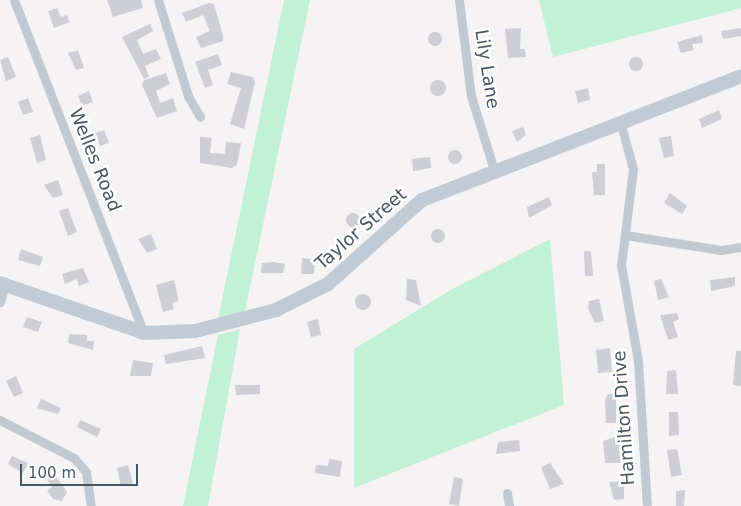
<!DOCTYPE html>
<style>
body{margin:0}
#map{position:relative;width:741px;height:506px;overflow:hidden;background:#f5f3f3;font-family:"DejaVu Sans",sans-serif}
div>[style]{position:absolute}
.green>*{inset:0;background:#c3f1d5}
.building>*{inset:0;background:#cdcfd5}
.round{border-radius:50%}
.street>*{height:9px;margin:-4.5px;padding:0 4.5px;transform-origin:4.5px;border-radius:4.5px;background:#c1cad2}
.secondary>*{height:14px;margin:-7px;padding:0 7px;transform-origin:7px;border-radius:7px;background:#c1cbd6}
span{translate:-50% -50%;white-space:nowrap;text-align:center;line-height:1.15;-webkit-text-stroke:5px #fff;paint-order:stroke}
.street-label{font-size:18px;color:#4a5661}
.scale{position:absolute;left:20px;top:464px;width:118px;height:22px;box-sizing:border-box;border:2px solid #4a5661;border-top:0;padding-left:6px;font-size:15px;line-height:18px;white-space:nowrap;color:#4a5661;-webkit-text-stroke:4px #fff;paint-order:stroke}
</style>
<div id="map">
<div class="green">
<i style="clip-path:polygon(284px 0,310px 0,245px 311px,218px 319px)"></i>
<i style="clip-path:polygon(539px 0,741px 0,741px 8px,553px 57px)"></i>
<i style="clip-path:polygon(550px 239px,564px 405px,354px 488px,354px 349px,454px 288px)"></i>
<i style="clip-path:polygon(240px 329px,208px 506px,183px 506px,218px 335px)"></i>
</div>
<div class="building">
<i style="clip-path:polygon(107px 0,141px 0,143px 8px,113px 17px)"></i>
<i style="clip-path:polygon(209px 3px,214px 4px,223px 36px,223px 41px,201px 48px,196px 37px,210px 31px,203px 15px,186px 22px,182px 13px)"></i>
<i style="clip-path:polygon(57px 8px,61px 17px,67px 15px,70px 22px,54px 28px,48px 11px)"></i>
<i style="clip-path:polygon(150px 24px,153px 31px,137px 40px,143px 54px,156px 49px,161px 59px,145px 66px,149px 77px,144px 79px,122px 37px)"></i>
<i style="clip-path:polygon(521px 28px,520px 49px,525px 49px,526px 57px,508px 58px,505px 29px)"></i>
<i style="clip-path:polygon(741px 28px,741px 36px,723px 39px,721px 31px)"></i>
<i class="round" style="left:428px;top:32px;width:14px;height:14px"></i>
<i style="clip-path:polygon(702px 35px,703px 43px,692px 44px,694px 50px,681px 53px,677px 42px)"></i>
<i style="clip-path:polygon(78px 50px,84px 68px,76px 70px,68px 53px)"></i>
<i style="clip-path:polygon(218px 54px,222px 65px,208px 70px,213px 85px,205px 88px,195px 62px)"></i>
<i class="round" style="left:629px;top:57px;width:14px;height:14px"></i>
<i style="clip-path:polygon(8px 57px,16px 77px,6px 81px,0 60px)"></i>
<i style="clip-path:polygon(231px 72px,253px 77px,255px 82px,244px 129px,230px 124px,241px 88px,227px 84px)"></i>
<i style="clip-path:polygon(166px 73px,170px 84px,156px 91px,160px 103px,173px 98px,177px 111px,157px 118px,142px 85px,144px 80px)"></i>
<i class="round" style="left:430px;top:80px;width:16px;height:16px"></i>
<i style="clip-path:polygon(588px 88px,590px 100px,578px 103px,575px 91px)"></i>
<i style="clip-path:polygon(89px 91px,93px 102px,82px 106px,78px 96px)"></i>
<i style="clip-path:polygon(28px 98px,33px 112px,23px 115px,18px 102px)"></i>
<i style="clip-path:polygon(719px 110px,722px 119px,702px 128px,699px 119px)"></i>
<i style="clip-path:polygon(523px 127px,526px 135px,517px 142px,512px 131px)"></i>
<i style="clip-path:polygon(104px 130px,109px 143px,100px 146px,95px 133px)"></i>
<i style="clip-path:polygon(40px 135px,46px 160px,37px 163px,30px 138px)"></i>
<i style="clip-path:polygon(671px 136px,674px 156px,664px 158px,659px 138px)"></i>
<i style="clip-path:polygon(200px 137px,212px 138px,210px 153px,225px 154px,226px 142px,241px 143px,237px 165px,232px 168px,200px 163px)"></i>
<i class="round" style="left:448px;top:150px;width:14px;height:14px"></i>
<i style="clip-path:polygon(430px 157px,431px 168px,413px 171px,412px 159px)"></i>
<i style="clip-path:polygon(597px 164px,605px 164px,605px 195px,594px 195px,592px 172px,597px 172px)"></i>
<i style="clip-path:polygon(58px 180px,63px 195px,53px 198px,44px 185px)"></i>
<i style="clip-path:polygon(670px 193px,687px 206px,682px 214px,664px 203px)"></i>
<i style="clip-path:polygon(549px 197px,552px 205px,529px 218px,527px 207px)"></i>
<i style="clip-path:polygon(68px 208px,77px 232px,68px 236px,59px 211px)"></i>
<i class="round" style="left:346px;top:213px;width:14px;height:14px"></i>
<i class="round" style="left:431px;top:229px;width:14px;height:14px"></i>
<i style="clip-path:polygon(151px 234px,157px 249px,147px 253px,138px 239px)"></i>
<i style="clip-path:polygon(21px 249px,43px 257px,40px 266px,18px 260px)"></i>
<i style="clip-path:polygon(584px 251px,591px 251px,593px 276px,585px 276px)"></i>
<i style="clip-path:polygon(302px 258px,315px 259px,314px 274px,301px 274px)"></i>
<i style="clip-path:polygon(274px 262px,285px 264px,283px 273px,261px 273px,262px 263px)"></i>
<i style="clip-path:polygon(83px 268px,89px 282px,79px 286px,77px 279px,65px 284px,62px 274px)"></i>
<i style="clip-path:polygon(735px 277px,735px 286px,711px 291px,710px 280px)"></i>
<i style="clip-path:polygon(407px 279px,416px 280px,421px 306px,406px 300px)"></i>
<i style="clip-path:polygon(661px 279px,669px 297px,658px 300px,654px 281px)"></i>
<i style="clip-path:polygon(174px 280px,179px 301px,172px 303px,174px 309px,163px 312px,156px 285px)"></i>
<i class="round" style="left:355px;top:294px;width:16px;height:16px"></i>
<i style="clip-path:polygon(599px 299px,604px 321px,595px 323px,588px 309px,589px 301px)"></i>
<i style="clip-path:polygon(677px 313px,679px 319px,673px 322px,678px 337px,668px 340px,660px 315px)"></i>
<i style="clip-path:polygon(27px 317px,42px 322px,38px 332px,23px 327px)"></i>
<i style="clip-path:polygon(318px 319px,321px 335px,311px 337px,307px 322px)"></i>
<i style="clip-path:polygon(69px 334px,87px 335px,87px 341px,94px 341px,93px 350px,68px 343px)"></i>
<i style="clip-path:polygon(202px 346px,205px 358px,166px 364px,164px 355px)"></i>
<i style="clip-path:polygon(610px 348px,612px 372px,598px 373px,596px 350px)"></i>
<i style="clip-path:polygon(736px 351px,741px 351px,741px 386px,733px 385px)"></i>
<i style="clip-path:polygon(133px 360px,153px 363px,151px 376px,130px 376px)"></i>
<i style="clip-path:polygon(676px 370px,678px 394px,666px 394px,667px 371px)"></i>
<i style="clip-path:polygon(16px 376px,23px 393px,14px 397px,6px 381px)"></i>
<i style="clip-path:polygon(235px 385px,260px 385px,260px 394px,236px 395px)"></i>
<i style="clip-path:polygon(616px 393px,616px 423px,606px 423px,605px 400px,608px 394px)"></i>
<i style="clip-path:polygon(41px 399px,61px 408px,58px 414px,37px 408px)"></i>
<i style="clip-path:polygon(669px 412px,678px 412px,679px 435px,669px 436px)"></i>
<i style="clip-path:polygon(80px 420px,101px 429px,97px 437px,77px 427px)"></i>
<i style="clip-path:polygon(618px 436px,621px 463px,605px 463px,603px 441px)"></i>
<i style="clip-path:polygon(519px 440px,520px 451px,496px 454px,498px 442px)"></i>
<i style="clip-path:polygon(677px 449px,682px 475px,671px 477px,667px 450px)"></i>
<i style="clip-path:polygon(12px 456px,28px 463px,23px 473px,8px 464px)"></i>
<i style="clip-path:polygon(329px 459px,342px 461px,340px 477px,315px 473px,316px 465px,328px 466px)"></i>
<i style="clip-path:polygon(550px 463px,564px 484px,550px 489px,541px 467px)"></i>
<i style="clip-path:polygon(128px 465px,133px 483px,121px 486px,117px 468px)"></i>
<i style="clip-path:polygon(54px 474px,67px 492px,62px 501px,53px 499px,47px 491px,52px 487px,47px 480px)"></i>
<i style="clip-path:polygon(454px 477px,463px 479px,459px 506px,449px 504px)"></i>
<i style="clip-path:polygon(624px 481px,624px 499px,614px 500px,609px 482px)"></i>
<i style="clip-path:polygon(685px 490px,684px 506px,676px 506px,676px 491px)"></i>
</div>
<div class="street">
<i style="left:14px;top:0;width:357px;rotate:68.7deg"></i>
<i style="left:158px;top:0;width:101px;rotate:72.6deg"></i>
<i style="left:188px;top:96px;width:24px;rotate:60deg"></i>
<i style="left:459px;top:0;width:97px;rotate:82.9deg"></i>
<i style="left:471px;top:96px;width:77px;rotate:72.7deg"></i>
<i style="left:620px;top:121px;width:50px;rotate:74.8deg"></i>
<i style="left:633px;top:169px;width:97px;rotate:97.1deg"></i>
<i style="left:621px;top:265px;width:97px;rotate:79.9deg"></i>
<i style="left:638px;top:360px;width:146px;rotate:86.5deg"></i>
<i style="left:625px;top:235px;width:97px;rotate:8.9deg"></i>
<i style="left:721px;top:250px;width:20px;rotate:-9deg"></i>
<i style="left:0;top:302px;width:18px;rotate:-74deg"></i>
<i style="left:0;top:420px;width:83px;rotate:27.2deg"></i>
<i style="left:74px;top:458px;width:18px;rotate:49deg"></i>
<i style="left:86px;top:472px;width:34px;rotate:82deg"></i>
<i style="left:507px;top:493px;width:13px;rotate:81deg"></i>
</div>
<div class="secondary">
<i style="left:0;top:283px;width:152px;rotate:19.1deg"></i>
<i style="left:144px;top:333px;width:51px;rotate:-2.2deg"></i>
<i style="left:195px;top:331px;width:84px;rotate:-14.5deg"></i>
<i style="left:276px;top:310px;width:58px;rotate:-26.6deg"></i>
<i style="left:328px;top:284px;width:126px;rotate:-41.8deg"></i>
<i style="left:422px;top:200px;width:342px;rotate:-21.2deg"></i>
</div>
<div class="street-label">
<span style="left:487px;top:69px;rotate:81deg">Lily Lane</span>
<span style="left:95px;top:160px;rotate:68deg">Welles Road</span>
<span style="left:361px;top:229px;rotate:-41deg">Taylor Street</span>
<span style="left:624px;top:418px;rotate:-94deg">Hamilton Drive</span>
</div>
<div class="scale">100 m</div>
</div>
